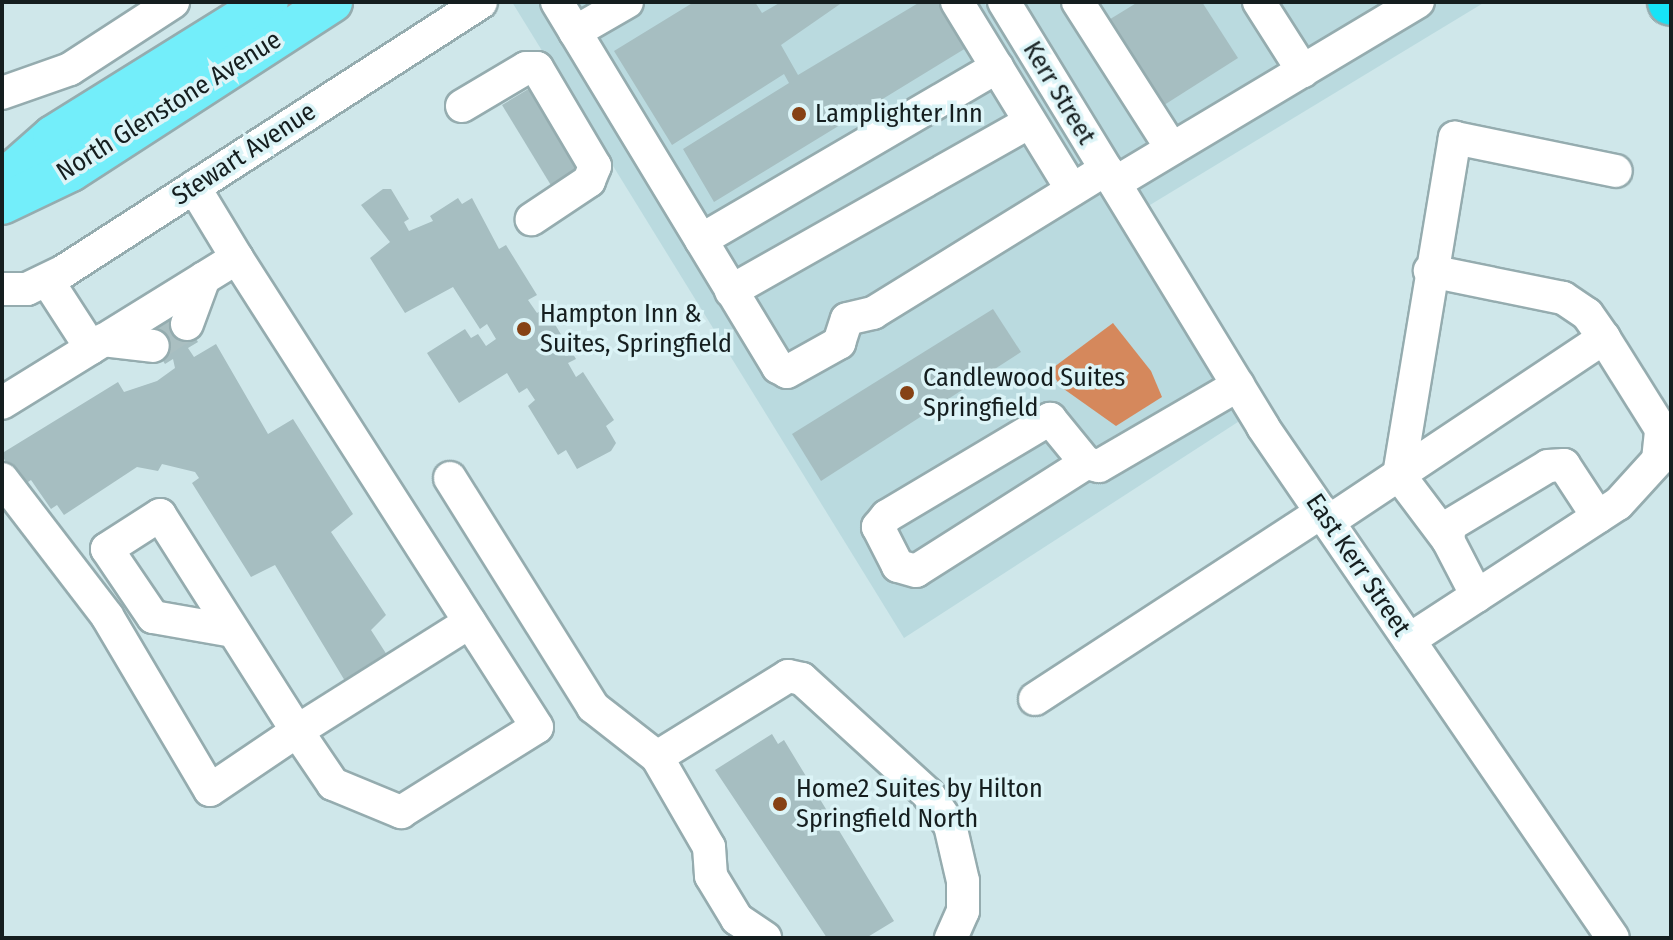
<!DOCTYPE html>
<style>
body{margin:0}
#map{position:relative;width:1673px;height:940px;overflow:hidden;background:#cfe7ea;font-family:"Fira Sans Condensed",sans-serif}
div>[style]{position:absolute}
.built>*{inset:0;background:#badadf}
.water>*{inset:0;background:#d5885c}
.building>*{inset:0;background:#a6bec1}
.minor-tunnel>*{height:32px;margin-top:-16px;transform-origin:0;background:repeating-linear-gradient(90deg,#aabfc1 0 32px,transparent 0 48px)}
.roads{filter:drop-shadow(2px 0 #95acaf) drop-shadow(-2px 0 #95acaf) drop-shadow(0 2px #95acaf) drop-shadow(0 -2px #95acaf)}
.minor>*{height:32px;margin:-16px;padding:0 16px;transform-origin:16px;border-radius:16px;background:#fff}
.major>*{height:40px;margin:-20px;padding:0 20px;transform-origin:20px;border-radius:20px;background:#73eefa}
.highway>*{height:44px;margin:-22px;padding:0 22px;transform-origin:22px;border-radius:22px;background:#16e3f7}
.dots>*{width:22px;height:22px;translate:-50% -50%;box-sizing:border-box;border:4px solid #dcf4f7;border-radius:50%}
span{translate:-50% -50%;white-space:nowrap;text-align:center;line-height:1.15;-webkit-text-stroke:7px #dcf4f7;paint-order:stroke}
.street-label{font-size:26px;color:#151e1f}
.poi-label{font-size:26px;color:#151e1f}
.left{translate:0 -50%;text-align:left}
.frame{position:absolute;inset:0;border:4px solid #151e1f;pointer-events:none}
</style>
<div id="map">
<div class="built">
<i style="clip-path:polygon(512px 2px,984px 2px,1241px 420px,904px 638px)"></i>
<i style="clip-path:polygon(1018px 2px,1485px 2px,1145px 208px)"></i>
</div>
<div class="water">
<i style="clip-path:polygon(1113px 323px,1151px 371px,1162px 397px,1116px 426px,1061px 387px,1050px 370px)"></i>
</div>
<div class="building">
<i style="clip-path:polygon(694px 2px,755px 2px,762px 13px,781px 2px,843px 2px,781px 45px,798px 75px,920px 2px,939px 2px,966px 48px,714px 202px,683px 149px,789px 83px,784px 74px,672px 145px,614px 51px)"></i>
<i style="clip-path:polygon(1138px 2px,1202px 2px,1238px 58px,1161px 107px,1107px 21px)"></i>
<i style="clip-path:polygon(540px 82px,589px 165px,552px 187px,502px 105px)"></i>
<i style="clip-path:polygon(383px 189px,391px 189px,409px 219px,404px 222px,409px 231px,433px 221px,430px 216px,458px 198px,462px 204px,472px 198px,499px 249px,506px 245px,537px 295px,528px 300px,537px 313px,545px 308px,576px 359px,568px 363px,576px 377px,583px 372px,614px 420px,606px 426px,616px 443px,611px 451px,577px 469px,566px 450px,558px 455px,528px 406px,535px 400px,527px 388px,519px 393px,507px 373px,459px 403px,427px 353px,465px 329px,471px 338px,478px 334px,486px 346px,496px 339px,487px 324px,480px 329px,453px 287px,405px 313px,370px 258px,390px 242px,361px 205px)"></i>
<i style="clip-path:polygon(177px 308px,198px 342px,188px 348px,194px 357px,216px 344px,268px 434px,293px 419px,353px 514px,331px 532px,386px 615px,371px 630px,387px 655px,345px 681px,275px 565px,251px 577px,192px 483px,199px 478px,195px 472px,162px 464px,158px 471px,137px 467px,64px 515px,57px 505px,51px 509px,31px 480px,25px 484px,17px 478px,4px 459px,4px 452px,118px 382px,124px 392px,157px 381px,175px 368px,173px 359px,165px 364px,143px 329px)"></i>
<i style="clip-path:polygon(993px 309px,1021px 352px,821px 481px,792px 434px)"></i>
<i style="clip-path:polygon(772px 734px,778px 744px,784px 740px,894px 921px,866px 938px,827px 938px,715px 770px)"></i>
</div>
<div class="minor-tunnel">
<i style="left:153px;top:346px;width:40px;rotate:-32.9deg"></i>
</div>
<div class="roads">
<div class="minor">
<i style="left:557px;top:2px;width:427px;rotate:58.8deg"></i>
<i style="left:778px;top:367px;width:10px;rotate:29deg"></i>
<i style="left:787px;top:372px;width:60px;rotate:-29.1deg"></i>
<i style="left:839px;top:343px;width:25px;rotate:-72deg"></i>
<i style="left:847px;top:319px;width:27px;rotate:-13deg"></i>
<i style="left:873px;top:313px;width:274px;rotate:-31.7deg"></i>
<i style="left:957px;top:2px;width:220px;rotate:58.5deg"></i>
<i style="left:1004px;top:2px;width:498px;rotate:58.6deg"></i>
<i style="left:1263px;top:427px;width:619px;rotate:55.59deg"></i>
<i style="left:1078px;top:2px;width:174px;rotate:57.4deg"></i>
<i style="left:1259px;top:2px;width:82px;rotate:57.5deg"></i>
<i style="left:575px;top:32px;width:60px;rotate:-30deg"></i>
<i style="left:2px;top:93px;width:72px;rotate:-19.4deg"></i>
<i style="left:70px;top:69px;width:123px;rotate:-33deg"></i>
<i style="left:462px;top:106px;width:74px;rotate:-30.7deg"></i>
<i style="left:526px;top:68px;width:11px"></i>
<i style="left:537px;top:68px;width:114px;rotate:59.4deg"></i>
<i style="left:595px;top:166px;width:16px;rotate:112deg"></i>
<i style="left:589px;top:181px;width:69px;rotate:146.3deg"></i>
<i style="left:1115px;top:183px;width:353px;rotate:-30.9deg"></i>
<i style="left:701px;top:240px;width:343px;rotate:-30.3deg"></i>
<i style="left:47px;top:280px;width:81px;rotate:57.1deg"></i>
<i style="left:2px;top:289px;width:25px"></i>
<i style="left:27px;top:289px;width:41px;rotate:-25.9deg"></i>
<i style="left:64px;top:271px;width:496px;rotate:-32.8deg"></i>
<i style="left:731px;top:291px;width:343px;rotate:-29.5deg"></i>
<i style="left:187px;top:324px;width:49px;rotate:-69.7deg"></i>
<i style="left:103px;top:340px;width:50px;rotate:6.8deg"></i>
<i style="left:2px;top:403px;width:276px;rotate:-31.7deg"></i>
<i style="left:237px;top:258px;width:83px;rotate:-121.2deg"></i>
<i style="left:1086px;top:463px;width:201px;rotate:147.6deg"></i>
<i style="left:916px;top:571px;width:19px;rotate:-164deg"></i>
<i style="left:898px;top:566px;width:44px;rotate:-117.1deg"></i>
<i style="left:878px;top:527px;width:14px;rotate:-51deg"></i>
<i style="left:887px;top:516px;width:190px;rotate:-30.8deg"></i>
<i style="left:1050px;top:419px;width:57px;rotate:50.7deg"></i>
<i style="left:1086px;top:463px;width:13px;rotate:13deg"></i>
<i style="left:1099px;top:466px;width:161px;rotate:-30.2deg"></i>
<i style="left:450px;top:478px;width:270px;rotate:58deg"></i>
<i style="left:593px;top:707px;width:81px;rotate:38deg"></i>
<i style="left:657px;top:757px;width:104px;rotate:60deg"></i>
<i style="left:709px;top:847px;width:29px;rotate:86deg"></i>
<i style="left:711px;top:876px;width:50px;rotate:58.8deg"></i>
<i style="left:737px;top:919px;width:34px;rotate:34deg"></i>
<i style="left:2px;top:479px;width:173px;rotate:52.5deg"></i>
<i style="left:107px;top:616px;width:202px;rotate:59.4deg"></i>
<i style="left:210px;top:790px;width:105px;rotate:-34.1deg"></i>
<i style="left:297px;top:731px;width:64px;rotate:55.8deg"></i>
<i style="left:333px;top:784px;width:74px;rotate:22.4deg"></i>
<i style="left:401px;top:812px;width:160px;rotate:-32deg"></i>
<i style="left:537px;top:727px;width:557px;rotate:-122.61deg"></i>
<i style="left:1328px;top:522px;width:332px;rotate:-33.7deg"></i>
<i style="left:1604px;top:338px;width:29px;rotate:-125deg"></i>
<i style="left:1587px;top:314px;width:29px;rotate:-146deg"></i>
<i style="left:1563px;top:298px;width:136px;rotate:-168.5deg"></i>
<i style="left:1448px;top:540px;width:81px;rotate:-127deg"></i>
<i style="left:1399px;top:475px;width:342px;rotate:-80.6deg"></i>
<i style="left:1455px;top:138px;width:164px;rotate:11.6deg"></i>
<i style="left:1477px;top:596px;width:63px;rotate:-117.4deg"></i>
<i style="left:1448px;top:540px;width:15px;rotate:-82deg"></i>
<i style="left:1450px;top:525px;width:114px;rotate:-31deg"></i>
<i style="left:1548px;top:466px;width:16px;rotate:-4deg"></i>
<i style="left:1564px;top:465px;width:62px;rotate:56.8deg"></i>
<i style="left:233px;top:631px;width:81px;rotate:-170.1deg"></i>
<i style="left:153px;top:617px;width:82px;rotate:-124.1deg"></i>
<i style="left:107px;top:549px;width:63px;rotate:-32.7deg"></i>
<i style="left:160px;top:515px;width:256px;rotate:57.6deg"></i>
<i style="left:297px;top:731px;width:204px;rotate:-32.2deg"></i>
<i style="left:1409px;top:640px;width:249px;rotate:-33.1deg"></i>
<i style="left:1618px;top:504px;width:59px;rotate:-47.7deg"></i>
<i style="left:1658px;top:460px;width:31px;rotate:-84deg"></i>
<i style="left:1661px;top:429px;width:107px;rotate:-122.1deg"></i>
<i style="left:1035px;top:699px;width:343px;rotate:-33.1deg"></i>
<i style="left:657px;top:757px;width:154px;rotate:-31.7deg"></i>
<i style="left:788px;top:676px;width:14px;rotate:12deg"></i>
<i style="left:802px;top:679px;width:171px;rotate:42.4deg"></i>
<i style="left:928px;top:794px;width:38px;rotate:55deg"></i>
<i style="left:950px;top:825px;width:57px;rotate:76.9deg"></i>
<i style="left:963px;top:881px;width:30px;rotate:90deg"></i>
<i style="left:963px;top:911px;width:30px;rotate:114deg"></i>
</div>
<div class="major">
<i style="left:2px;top:181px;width:68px;rotate:-41.4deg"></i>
<i style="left:53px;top:136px;width:253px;rotate:-31.9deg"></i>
<i style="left:2px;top:204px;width:76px;rotate:-25.6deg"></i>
<i style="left:71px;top:171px;width:311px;rotate:-32.9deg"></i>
</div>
<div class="highway">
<i style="left:1670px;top:2px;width:1px;rotate:45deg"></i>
</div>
</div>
<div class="dots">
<i style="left:799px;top:114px;background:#864215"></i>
<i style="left:524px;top:329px;background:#864215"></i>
<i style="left:907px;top:393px;background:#864215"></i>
<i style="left:780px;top:804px;background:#864215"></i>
</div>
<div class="street-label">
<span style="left:1059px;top:93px;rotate:59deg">Kerr Street</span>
<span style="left:169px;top:106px;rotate:-32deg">North Glenstone Avenue</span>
<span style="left:244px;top:154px;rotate:-33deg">Stewart Avenue</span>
<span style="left:1358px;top:565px;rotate:56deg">East Kerr Street</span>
</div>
<div class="poi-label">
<span class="left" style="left:815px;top:114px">Lamplighter Inn</span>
<span class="left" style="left:540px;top:329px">Hampton Inn &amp;<br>Suites, Springfield</span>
<span class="left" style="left:923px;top:393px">Candlewood Suites<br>Springfield</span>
<span class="left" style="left:796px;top:804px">Home2 Suites by Hilton<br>Springfield North</span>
</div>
<div class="frame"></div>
</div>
